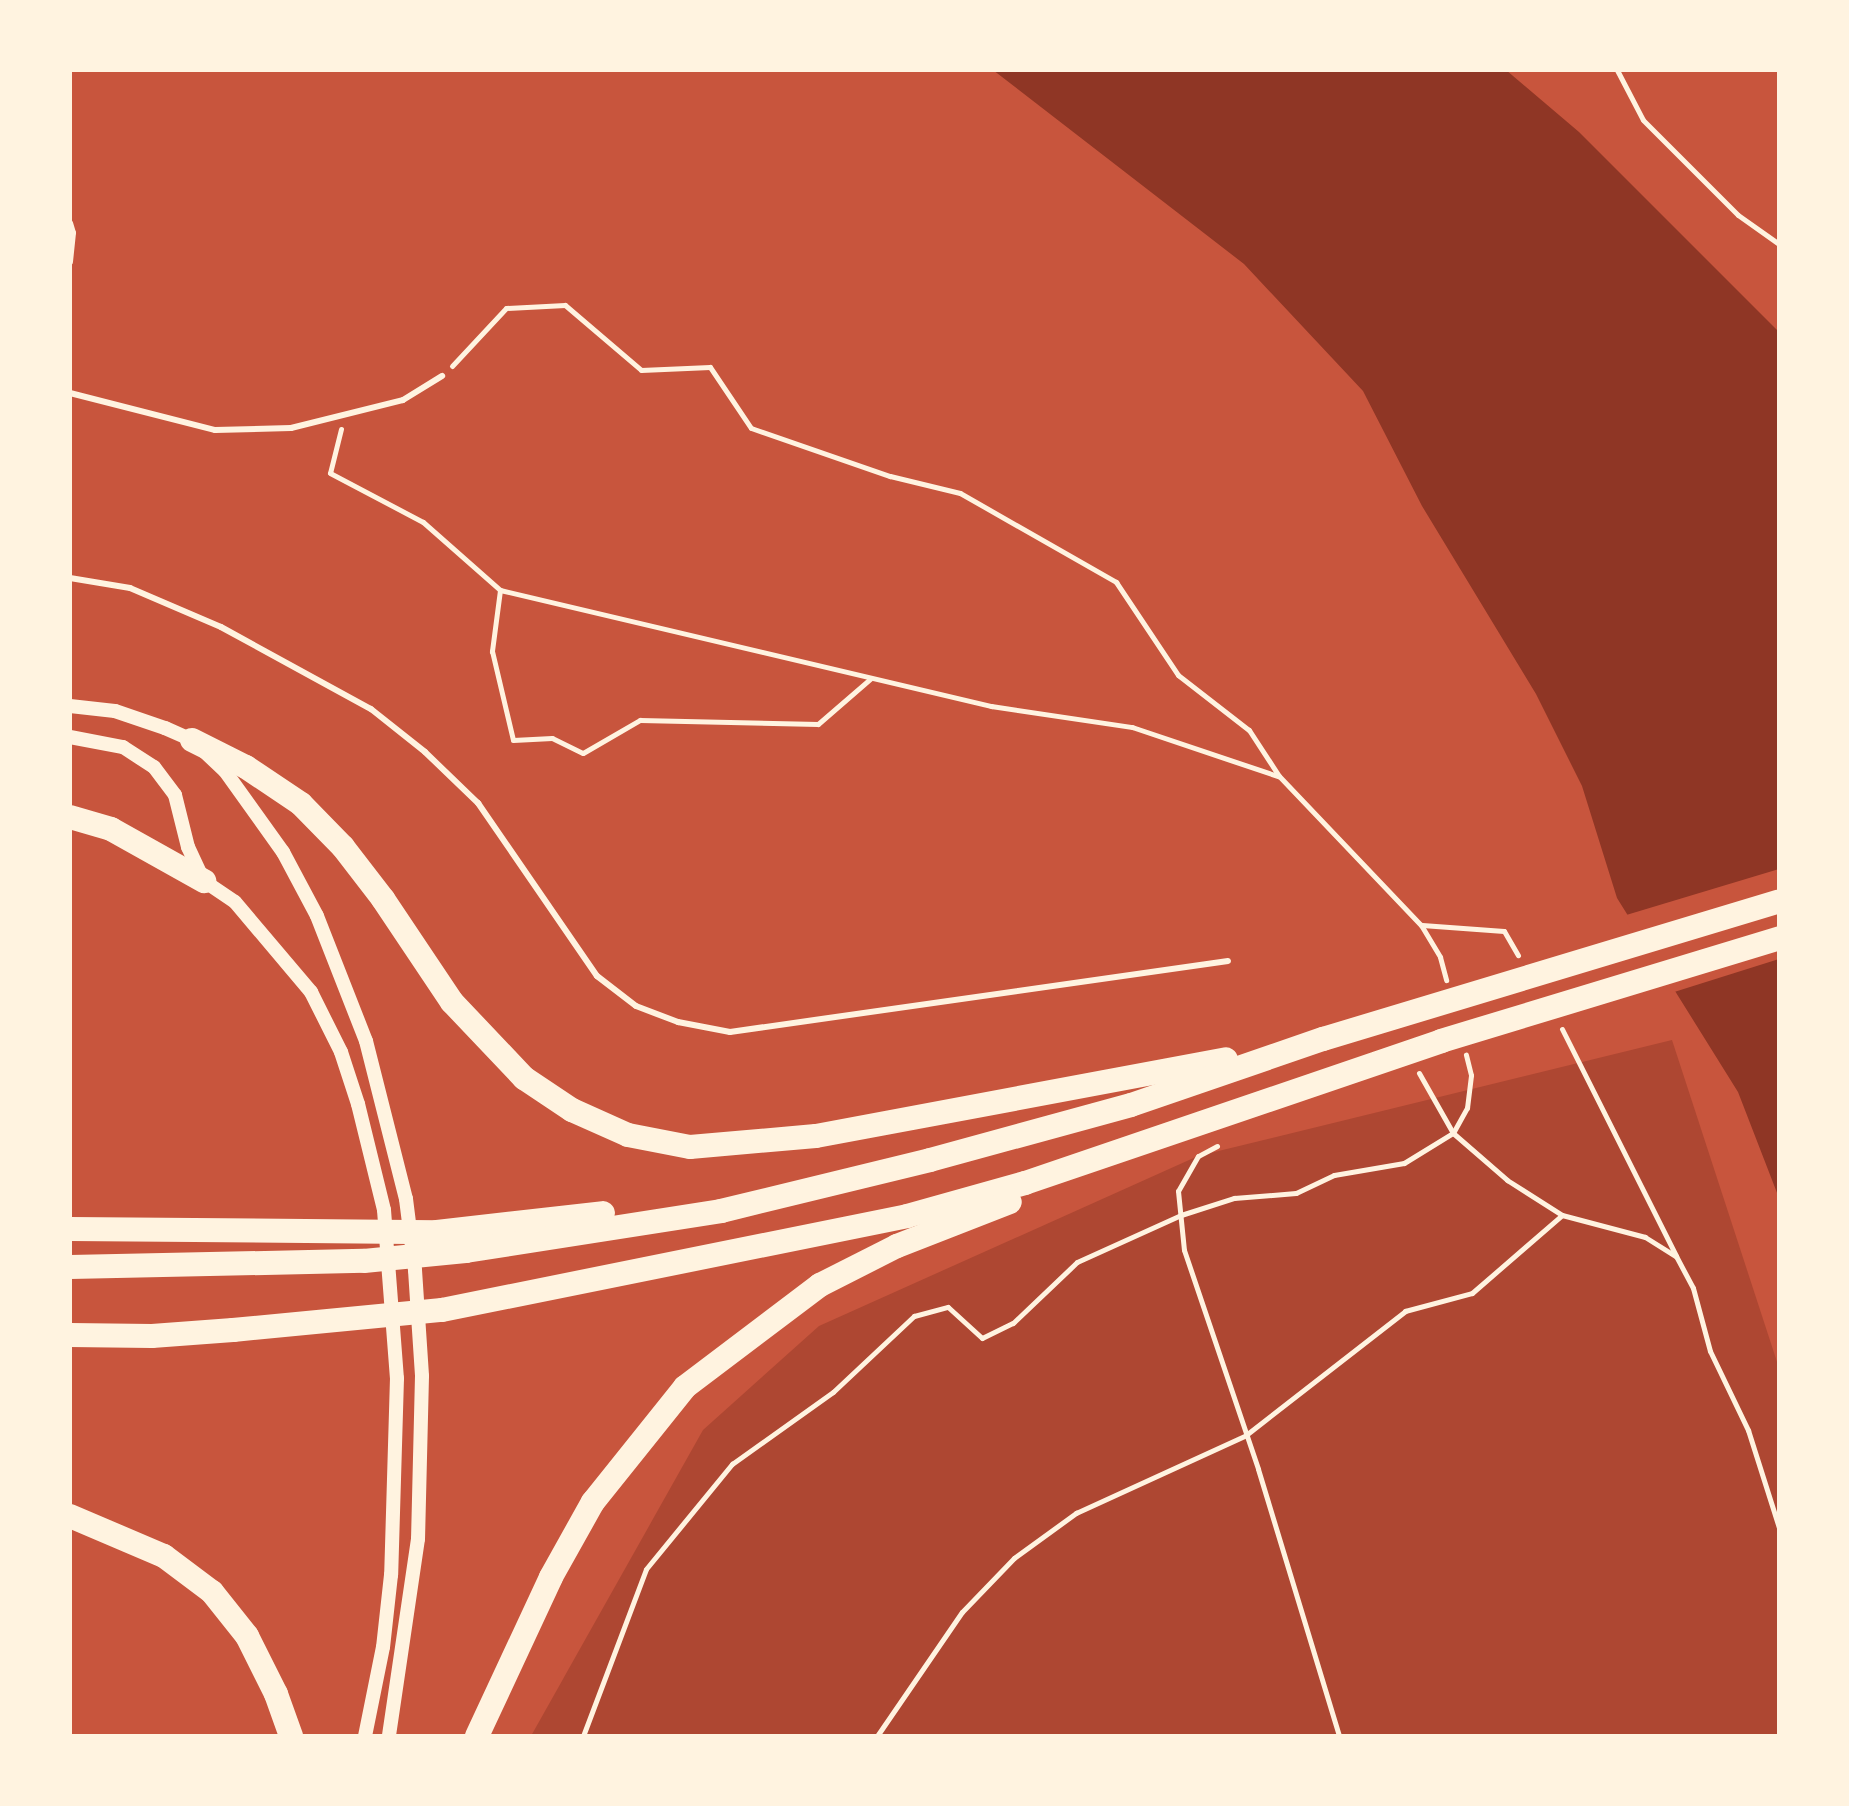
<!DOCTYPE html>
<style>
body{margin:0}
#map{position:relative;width:1849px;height:1806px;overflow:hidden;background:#c8553d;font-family:Manrope,sans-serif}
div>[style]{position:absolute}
.green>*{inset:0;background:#ae4732}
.water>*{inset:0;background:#8f3625}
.pier>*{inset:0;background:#c8553d}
.path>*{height:5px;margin:-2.5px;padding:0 2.5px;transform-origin:2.5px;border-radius:2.5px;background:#fff3e0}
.service>*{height:6px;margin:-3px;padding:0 3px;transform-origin:3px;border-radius:3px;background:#fff3e0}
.tertiary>*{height:14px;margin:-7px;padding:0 7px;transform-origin:7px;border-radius:7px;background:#fff3e0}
.motorway>*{height:24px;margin:-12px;padding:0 12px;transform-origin:12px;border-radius:12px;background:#fff3e0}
span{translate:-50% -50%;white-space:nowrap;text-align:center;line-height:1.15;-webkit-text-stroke:6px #fff3e0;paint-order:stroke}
.frame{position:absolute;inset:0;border:72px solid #fff3e0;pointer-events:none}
</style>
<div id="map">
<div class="green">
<i style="clip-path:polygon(1672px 1040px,1779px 1368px,1779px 1736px,531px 1736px,703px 1430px,819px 1326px,1198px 1156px)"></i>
</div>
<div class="water">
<i style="clip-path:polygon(993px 70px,1506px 70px,1579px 132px,1779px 332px,1779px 1198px,1738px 1092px,1617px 898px,1582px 786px,1536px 694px,1422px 506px,1363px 391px,1244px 264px)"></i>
</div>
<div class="pier">
<i style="clip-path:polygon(1779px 869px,1779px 959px,1671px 993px,1623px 916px)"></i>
</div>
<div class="path">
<i style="left:1617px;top:70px;width:56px;rotate:62.5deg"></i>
<i style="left:1643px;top:120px;width:134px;rotate:45deg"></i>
<i style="left:1738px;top:215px;width:50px;rotate:35.3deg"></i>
<i style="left:452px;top:366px;width:79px;rotate:-47deg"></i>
<i style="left:506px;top:308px;width:59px;rotate:-2.9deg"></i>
<i style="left:565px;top:305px;width:100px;rotate:40.5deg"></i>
<i style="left:641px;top:370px;width:69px;rotate:-2.5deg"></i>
<i style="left:710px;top:367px;width:73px;rotate:56.1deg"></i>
<i style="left:751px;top:428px;width:147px;rotate:19.1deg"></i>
<i style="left:890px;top:476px;width:72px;rotate:13.7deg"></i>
<i style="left:960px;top:493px;width:180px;rotate:29.7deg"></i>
<i style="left:1116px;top:582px;width:112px;rotate:56.3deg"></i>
<i style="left:1178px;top:675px;width:90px;rotate:37.8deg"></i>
<i style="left:1249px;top:730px;width:55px;rotate:56.9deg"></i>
<i style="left:1279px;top:776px;width:206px;rotate:46.4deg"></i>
<i style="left:1421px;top:925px;width:37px;rotate:59deg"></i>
<i style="left:1440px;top:957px;width:24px;rotate:75deg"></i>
<i style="left:341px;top:429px;width:45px;rotate:104deg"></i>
<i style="left:330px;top:473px;width:105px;rotate:27.8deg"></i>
<i style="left:423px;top:522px;width:103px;rotate:41.4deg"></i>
<i style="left:500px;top:590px;width:505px;rotate:13.29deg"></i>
<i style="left:991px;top:706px;width:143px;rotate:8.5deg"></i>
<i style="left:1132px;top:727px;width:154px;rotate:18.6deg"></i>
<i style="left:500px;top:590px;width:62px;rotate:97.5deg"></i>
<i style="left:492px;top:651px;width:91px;rotate:76.7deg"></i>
<i style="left:513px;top:740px;width:39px;rotate:-3deg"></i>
<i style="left:552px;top:738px;width:34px;rotate:26deg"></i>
<i style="left:583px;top:753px;width:66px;rotate:-30.1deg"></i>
<i style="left:640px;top:720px;width:178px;rotate:1.3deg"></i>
<i style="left:818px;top:724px;width:69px;rotate:-40.9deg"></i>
<i style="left:1422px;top:925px;width:82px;rotate:4.2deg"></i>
<i style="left:1504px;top:931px;width:28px;rotate:60deg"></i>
<i style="left:1562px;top:1029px;width:254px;rotate:63.3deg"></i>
<i style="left:1419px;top:1073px;width:69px;rotate:60.5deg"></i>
<i style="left:1453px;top:1133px;width:72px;rotate:41deg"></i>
<i style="left:1507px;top:1180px;width:65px;rotate:32.5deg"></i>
<i style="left:1562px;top:1215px;width:86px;rotate:14.8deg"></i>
<i style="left:1645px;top:1237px;width:36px;rotate:32deg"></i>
<i style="left:1676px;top:1256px;width:36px;rotate:62deg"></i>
<i style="left:1693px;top:1288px;width:65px;rotate:74.9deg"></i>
<i style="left:1710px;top:1351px;width:88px;rotate:64.3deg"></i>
<i style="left:1748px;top:1430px;width:103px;rotate:72.4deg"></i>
<i style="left:1217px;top:1146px;width:21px;rotate:152deg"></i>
<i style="left:1198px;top:1156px;width:40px;rotate:119.7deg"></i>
<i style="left:1178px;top:1191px;width:59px;rotate:84.2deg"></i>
<i style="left:1184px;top:1250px;width:231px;rotate:71.3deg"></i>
<i style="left:1258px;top:1469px;width:279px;rotate:73.1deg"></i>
<i style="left:583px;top:1736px;width:178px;rotate:-69.3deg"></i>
<i style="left:646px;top:1569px;width:136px;rotate:-50.7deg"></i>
<i style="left:732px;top:1464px;width:124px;rotate:-35.5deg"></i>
<i style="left:833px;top:1392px;width:111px;rotate:-43.2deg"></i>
<i style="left:914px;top:1316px;width:35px;rotate:-15deg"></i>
<i style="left:948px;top:1307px;width:46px;rotate:42.4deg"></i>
<i style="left:982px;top:1338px;width:34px;rotate:-26deg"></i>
<i style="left:1013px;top:1323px;width:88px;rotate:-43.6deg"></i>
<i style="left:1077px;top:1262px;width:114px;rotate:-24.3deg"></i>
<i style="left:1181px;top:1215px;width:56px;rotate:-17.8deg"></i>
<i style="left:1234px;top:1198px;width:62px;rotate:-4.6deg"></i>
<i style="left:1296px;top:1193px;width:42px;rotate:-25.3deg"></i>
<i style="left:1334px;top:1175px;width:71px;rotate:-9.7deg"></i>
<i style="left:1404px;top:1163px;width:57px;rotate:-31.5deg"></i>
<i style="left:1453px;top:1133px;width:29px;rotate:-61deg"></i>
<i style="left:1467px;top:1108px;width:33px;rotate:-83deg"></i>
<i style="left:1471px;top:1075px;width:21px;rotate:-104deg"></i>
<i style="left:877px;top:1736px;width:150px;rotate:-55.6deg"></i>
<i style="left:962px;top:1612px;width:75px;rotate:-46.1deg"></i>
<i style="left:1014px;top:1558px;width:77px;rotate:-36deg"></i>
<i style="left:1076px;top:1513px;width:187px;rotate:-24.6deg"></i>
<i style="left:1246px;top:1435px;width:202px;rotate:-37.9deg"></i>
<i style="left:1405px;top:1311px;width:69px;rotate:-15deg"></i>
<i style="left:1472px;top:1293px;width:119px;rotate:-40.9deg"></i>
</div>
<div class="service">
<i style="left:70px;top:223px;width:10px;rotate:73deg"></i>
<i style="left:73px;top:233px;width:29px;rotate:96deg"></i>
<i style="left:70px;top:393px;width:150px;rotate:14.3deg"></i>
<i style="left:215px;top:430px;width:76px;rotate:-1.5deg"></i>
<i style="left:291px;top:428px;width:115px;rotate:-14deg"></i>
<i style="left:403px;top:400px;width:46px;rotate:-31.6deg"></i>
<i style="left:70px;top:578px;width:61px;rotate:9.5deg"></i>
<i style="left:130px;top:588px;width:99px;rotate:23.2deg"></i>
<i style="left:221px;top:627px;width:171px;rotate:28.7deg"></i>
<i style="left:371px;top:709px;width:69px;rotate:38.5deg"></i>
<i style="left:425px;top:752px;width:74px;rotate:43.9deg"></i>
<i style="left:478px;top:803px;width:210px;rotate:55.5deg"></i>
<i style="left:597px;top:976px;width:49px;rotate:37.6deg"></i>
<i style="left:636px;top:1006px;width:45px;rotate:20.9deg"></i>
<i style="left:678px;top:1022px;width:53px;rotate:10.9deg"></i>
<i style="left:730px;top:1032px;width:503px;rotate:-8.11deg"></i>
</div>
<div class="tertiary">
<i style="left:70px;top:706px;width:45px;rotate:6.3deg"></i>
<i style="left:115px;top:711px;width:53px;rotate:18.8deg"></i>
<i style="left:165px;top:728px;width:30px;rotate:24deg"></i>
<i style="left:192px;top:740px;width:45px;rotate:43.2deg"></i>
<i style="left:225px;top:771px;width:100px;rotate:54.4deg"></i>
<i style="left:283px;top:852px;width:72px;rotate:62deg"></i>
<i style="left:317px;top:916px;width:134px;rotate:68.6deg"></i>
<i style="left:366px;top:1041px;width:163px;rotate:75.8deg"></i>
<i style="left:406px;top:1199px;width:72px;rotate:82.8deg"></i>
<i style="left:415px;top:1270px;width:106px;rotate:86.2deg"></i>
<i style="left:422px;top:1376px;width:163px;rotate:91.4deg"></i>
<i style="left:418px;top:1539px;width:199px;rotate:98.4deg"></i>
<i style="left:70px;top:737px;width:54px;rotate:10.7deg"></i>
<i style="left:123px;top:747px;width:37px;rotate:33deg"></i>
<i style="left:154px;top:767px;width:35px;rotate:53deg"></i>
<i style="left:175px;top:795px;width:54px;rotate:76deg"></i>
<i style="left:188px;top:847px;width:38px;rotate:65deg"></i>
<i style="left:204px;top:881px;width:37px;rotate:34deg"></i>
<i style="left:235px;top:902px;width:118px;rotate:49.8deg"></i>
<i style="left:311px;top:992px;width:67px;rotate:63.4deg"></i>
<i style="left:341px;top:1052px;width:55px;rotate:71.9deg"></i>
<i style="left:358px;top:1104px;width:109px;rotate:76.2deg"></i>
<i style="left:384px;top:1210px;width:169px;rotate:85.6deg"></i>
<i style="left:397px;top:1378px;width:197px;rotate:91.7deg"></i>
<i style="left:391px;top:1575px;width:72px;rotate:96.3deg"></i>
<i style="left:383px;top:1647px;width:91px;rotate:101.4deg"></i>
</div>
<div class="motorway">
<i style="left:192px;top:740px;width:60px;rotate:26.6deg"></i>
<i style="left:246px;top:767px;width:66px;rotate:33.9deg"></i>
<i style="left:301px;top:804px;width:60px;rotate:45.7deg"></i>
<i style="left:343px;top:847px;width:66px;rotate:52.4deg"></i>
<i style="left:383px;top:899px;width:124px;rotate:56.2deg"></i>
<i style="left:452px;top:1002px;width:105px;rotate:46.5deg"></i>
<i style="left:524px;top:1078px;width:58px;rotate:33.7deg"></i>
<i style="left:572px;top:1110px;width:61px;rotate:24.1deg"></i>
<i style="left:628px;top:1135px;width:63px;rotate:11deg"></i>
<i style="left:690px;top:1147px;width:126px;rotate:-5deg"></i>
<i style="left:816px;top:1136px;width:417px;rotate:-10.6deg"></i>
<i style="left:70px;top:817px;width:43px;rotate:16.3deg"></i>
<i style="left:111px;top:829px;width:107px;rotate:29.2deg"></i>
<i style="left:70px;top:1229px;width:367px;rotate:0.5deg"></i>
<i style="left:437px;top:1232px;width:167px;rotate:-6.5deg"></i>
<i style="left:70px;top:1267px;width:294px;rotate:-1.2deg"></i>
<i style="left:364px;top:1261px;width:102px;rotate:-5.6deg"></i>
<i style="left:466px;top:1251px;width:258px;rotate:-8.9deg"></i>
<i style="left:721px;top:1211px;width:215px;rotate:-13.7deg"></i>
<i style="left:930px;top:1160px;width:208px;rotate:-15.3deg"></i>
<i style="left:1131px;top:1105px;width:203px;rotate:-19deg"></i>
<i style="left:1323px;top:1039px;width:476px;rotate:-16.8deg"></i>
<i style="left:70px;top:1335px;width:82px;rotate:0.7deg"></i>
<i style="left:152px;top:1336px;width:81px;rotate:-4.2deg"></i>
<i style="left:233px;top:1330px;width:210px;rotate:-5.5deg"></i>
<i style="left:442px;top:1310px;width:474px;rotate:-11.4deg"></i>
<i style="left:907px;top:1216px;width:123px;rotate:-15.6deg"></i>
<i style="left:1025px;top:1183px;width:440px;rotate:-18.8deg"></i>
<i style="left:1441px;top:1041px;width:353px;rotate:-16.9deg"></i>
<i style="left:70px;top:1516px;width:102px;rotate:23.1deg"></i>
<i style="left:164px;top:1556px;width:60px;rotate:36.9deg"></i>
<i style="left:212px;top:1592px;width:56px;rotate:51.5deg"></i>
<i style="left:247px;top:1636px;width:65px;rotate:63.4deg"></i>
<i style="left:276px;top:1694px;width:45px;rotate:70.3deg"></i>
<i style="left:477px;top:1736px;width:175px;rotate:-65deg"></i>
<i style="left:551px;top:1577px;width:86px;rotate:-60.8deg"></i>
<i style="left:593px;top:1502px;width:147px;rotate:-51.3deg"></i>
<i style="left:685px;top:1387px;width:169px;rotate:-37.1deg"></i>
<i style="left:820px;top:1285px;width:86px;rotate:-26.9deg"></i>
<i style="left:897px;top:1246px;width:121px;rotate:-21.3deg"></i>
</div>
<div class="frame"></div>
</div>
